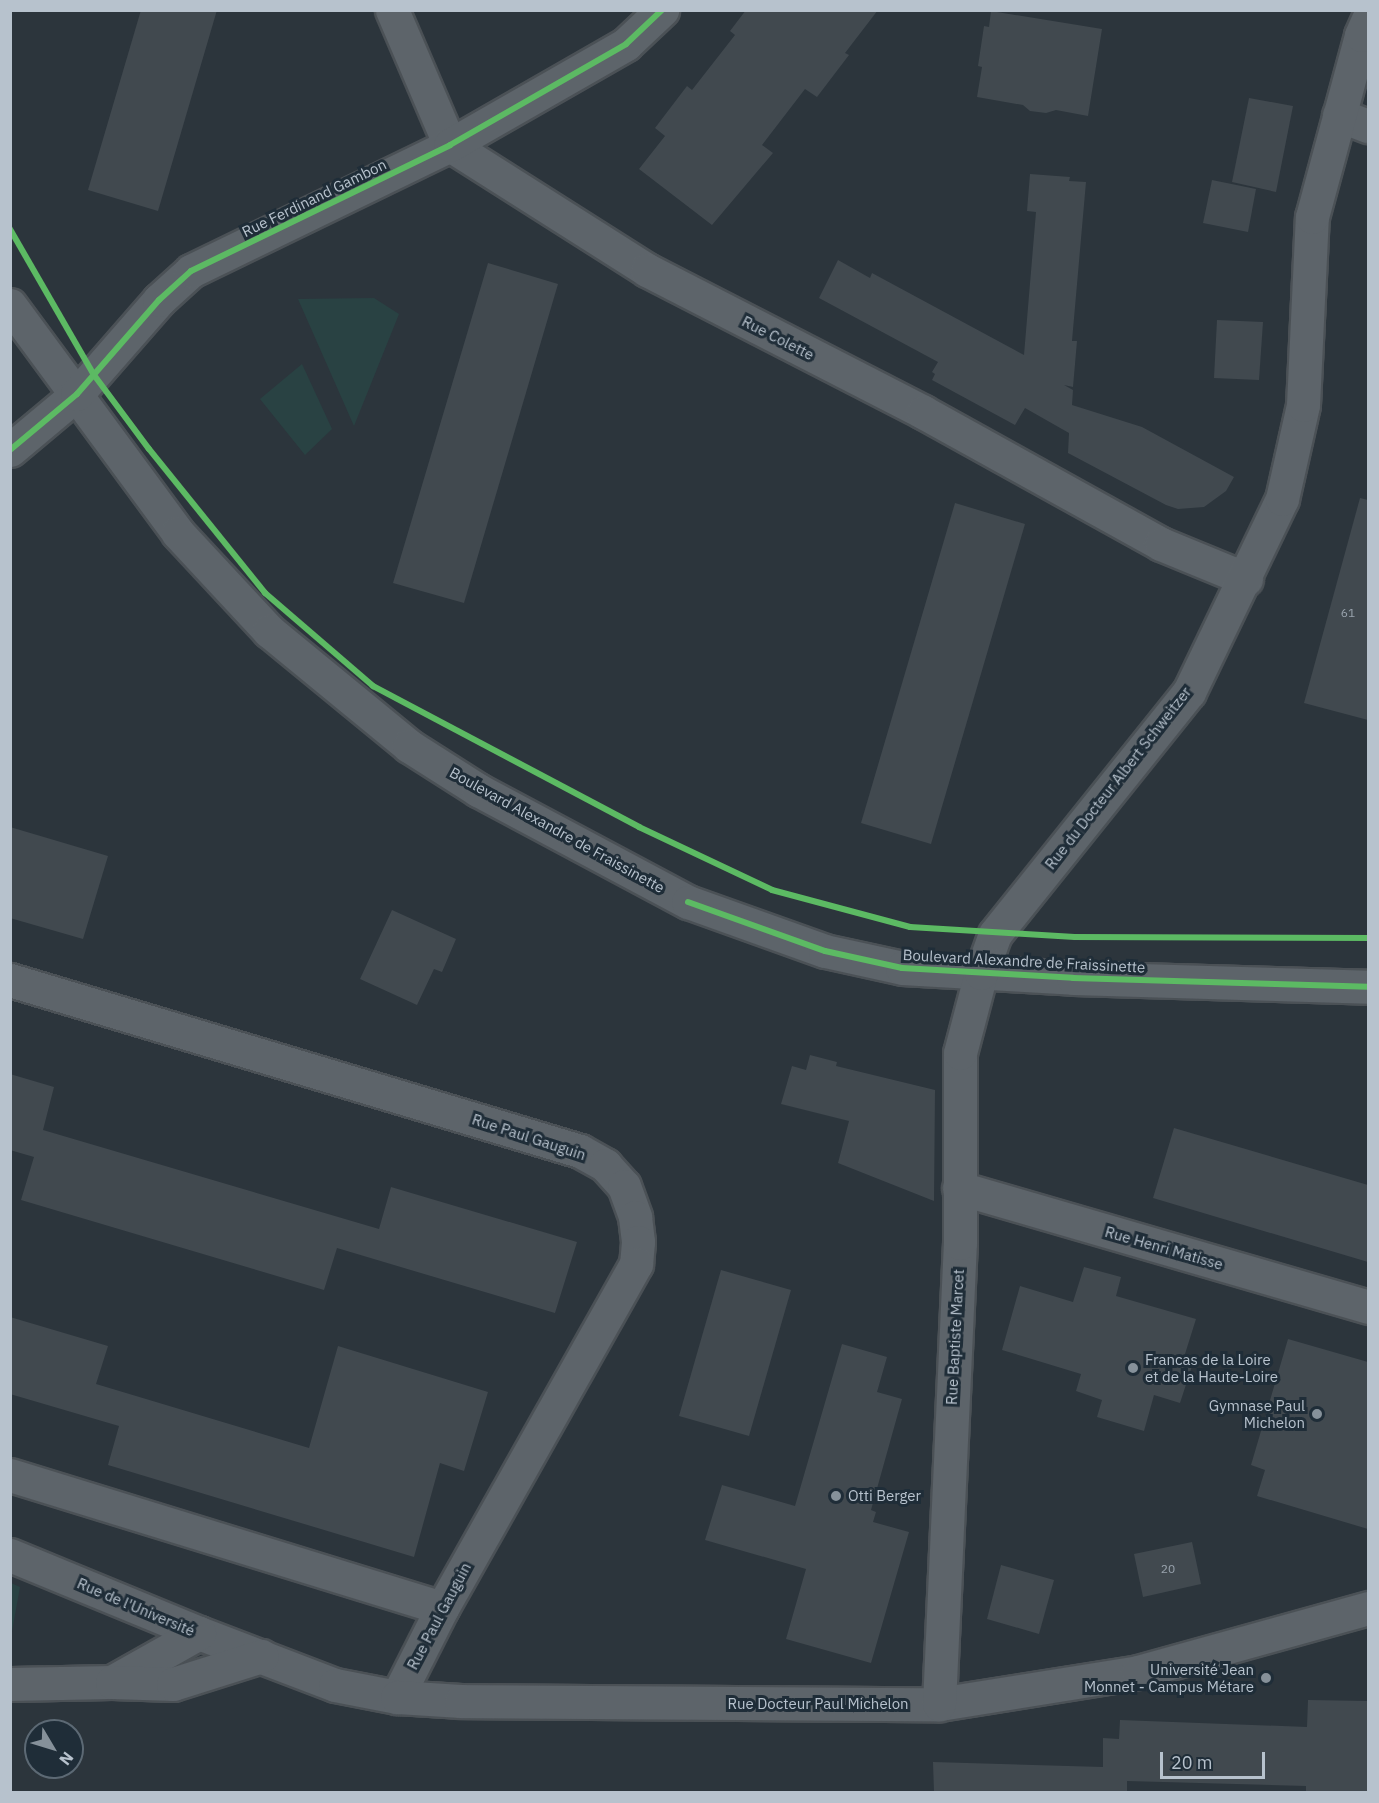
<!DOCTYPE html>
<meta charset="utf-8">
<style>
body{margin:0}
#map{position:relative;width:1379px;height:1803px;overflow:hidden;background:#2c353c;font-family:"IBM Plex Sans",sans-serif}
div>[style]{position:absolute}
.green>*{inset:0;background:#294243}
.building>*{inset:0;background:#41494f}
.roads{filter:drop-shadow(2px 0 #4b5156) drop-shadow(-2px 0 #4b5156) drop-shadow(0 2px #4b5156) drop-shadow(0 -2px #4b5156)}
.minor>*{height:33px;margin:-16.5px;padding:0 16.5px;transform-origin:16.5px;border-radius:16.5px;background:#5d646a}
.cycleway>*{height:6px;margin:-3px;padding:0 3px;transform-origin:3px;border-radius:3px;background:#5cba63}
.dots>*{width:16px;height:16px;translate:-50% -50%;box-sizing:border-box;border:3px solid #1f2d38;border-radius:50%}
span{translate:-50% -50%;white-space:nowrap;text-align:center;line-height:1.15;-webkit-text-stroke:6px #1f2d38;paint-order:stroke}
.number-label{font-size:12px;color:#9aa4ae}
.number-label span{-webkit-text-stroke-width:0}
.street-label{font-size:15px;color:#b7c2cd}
.poi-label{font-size:15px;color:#b7c2cd}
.left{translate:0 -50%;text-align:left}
.right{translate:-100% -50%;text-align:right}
.frame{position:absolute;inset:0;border:12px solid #b7c2cd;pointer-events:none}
.north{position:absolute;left:24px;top:1719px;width:60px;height:60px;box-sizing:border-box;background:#1f2d38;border:2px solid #5c6974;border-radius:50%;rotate:128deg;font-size:16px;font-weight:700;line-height:24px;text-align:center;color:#b7c2cd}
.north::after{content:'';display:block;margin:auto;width:21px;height:27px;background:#86919a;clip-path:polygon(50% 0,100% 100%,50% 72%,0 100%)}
.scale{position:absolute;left:1160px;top:1752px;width:105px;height:27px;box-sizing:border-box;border:3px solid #b7c2cd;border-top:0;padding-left:8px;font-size:18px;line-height:21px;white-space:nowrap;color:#b7c2cd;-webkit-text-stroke:4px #1f2d38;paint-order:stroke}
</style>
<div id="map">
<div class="green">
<i style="clip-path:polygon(374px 298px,399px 314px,354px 426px,298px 299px)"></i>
<i style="clip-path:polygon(302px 364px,332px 429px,305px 455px,260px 399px)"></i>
<i style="clip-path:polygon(11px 1583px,20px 1587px,11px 1637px)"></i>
</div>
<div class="building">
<i style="clip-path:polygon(141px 10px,217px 10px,158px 211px,88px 190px)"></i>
<i style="clip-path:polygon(746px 10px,878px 10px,845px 53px,849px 55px,817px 97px,805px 89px,762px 145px,773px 153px,712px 225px,639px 169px,665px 136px,655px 128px,687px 86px,692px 90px,735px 35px,730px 31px)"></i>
<i style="clip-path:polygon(991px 11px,1102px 29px,1088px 116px,1056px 110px,1046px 113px,1030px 111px,1023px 105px,977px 97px,982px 67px,978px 66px,984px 26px,989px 27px)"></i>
<i style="clip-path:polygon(1249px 98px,1293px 106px,1276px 192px,1232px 182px)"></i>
<i style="clip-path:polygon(1030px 174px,1070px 177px,1069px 181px,1086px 182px,1072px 341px,1077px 341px,1073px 387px,1064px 385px,1073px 390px,1072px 405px,1142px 427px,1234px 477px,1226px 491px,1204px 507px,1178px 509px,1166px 505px,1068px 453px,1069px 433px,1025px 408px,1015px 425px,932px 380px,935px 374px,932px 372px,938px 362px,819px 298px,838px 260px,870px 278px,872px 273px,1024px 355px,1036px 212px,1027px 211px)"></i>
<i style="clip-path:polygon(1212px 180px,1256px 189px,1248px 232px,1203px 223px)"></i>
<i style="clip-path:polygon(488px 263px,558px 284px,464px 603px,393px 583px)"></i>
<i style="clip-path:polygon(1217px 320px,1263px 322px,1259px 380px,1214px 378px)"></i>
<i style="clip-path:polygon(1360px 498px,1368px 500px,1368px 720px,1304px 703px)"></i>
<i style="clip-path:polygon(955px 503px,1025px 524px,931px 844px,861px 823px)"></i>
<i style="clip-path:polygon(10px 827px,108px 856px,83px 939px,10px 918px)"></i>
<i style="clip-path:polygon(392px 910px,456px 939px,442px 972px,434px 969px,417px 1005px,360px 979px)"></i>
<i style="clip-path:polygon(810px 1055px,837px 1062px,836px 1066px,935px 1090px,934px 1201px,838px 1163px,849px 1121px,781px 1104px,792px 1066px,806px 1070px)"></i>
<i style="clip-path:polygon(10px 1074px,54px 1087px,43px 1130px,379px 1229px,391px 1187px,577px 1242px,555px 1313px,337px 1248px,324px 1290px,21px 1200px,34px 1157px,10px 1150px)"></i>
<i style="clip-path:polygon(1174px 1128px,1368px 1185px,1368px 1262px,1153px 1198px)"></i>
<i style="clip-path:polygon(1084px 1267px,1121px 1277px,1116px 1296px,1196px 1319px,1185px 1354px,1195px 1357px,1180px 1403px,1154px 1395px,1144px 1431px,1097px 1417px,1102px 1400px,1076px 1391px,1081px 1374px,1002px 1350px,1020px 1286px,1073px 1302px)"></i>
<i style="clip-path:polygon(721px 1270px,791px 1290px,749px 1436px,679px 1416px)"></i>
<i style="clip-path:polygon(10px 1317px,108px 1346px,96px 1384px,309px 1448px,338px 1346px,488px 1392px,464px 1471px,440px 1463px,414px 1557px,108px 1465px,119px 1426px,10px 1394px)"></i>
<i style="clip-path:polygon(1288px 1339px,1368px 1362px,1368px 1529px,1257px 1496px,1265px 1470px,1251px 1465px)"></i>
<i style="clip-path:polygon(842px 1344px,887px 1357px,877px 1392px,902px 1399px,871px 1510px,876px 1512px,873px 1522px,909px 1532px,871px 1663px,786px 1639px,806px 1569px,705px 1540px,722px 1485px,795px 1506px)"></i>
<i style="clip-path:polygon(1192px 1542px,1201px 1584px,1143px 1597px,1134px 1554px)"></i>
<i style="clip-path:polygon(1001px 1565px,1054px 1580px,1039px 1634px,987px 1619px)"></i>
<i style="clip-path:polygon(1308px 1700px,1368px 1701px,1367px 1792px,1306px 1792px,1306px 1786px,1127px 1781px,1127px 1792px,934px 1792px,933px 1762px,1103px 1767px,1103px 1738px,1119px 1739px,1120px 1720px,1307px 1727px)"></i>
</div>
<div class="roads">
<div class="minor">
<i style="left:392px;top:10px;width:147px;rotate:66.8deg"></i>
<i style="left:450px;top:145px;width:233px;rotate:32.4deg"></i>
<i style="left:647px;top:270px;width:310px;rotate:27.2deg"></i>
<i style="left:923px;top:412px;width:272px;rotate:29deg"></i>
<i style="left:1161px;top:544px;width:92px;rotate:22.4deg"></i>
<i style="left:1339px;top:115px;width:31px;rotate:21deg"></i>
<i style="left:10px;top:305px;width:283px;rotate:53.6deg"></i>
<i style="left:178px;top:533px;width:134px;rotate:47.1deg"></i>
<i style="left:269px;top:631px;width:181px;rotate:39.4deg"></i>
<i style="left:409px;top:746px;width:82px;rotate:32.5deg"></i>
<i style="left:478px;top:790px;width:238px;rotate:28.1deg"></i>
<i style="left:688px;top:902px;width:145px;rotate:19.7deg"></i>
<i style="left:825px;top:951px;width:79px;rotate:12.4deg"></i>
<i style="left:902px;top:968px;width:171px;rotate:3.3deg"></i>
<i style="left:1073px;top:978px;width:295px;rotate:1.7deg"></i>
<i style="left:10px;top:450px;width:87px;rotate:-39.9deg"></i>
<i style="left:77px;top:394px;width:125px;rotate:-48.9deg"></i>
<i style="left:159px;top:300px;width:43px;rotate:-42.2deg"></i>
<i style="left:191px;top:271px;width:288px;rotate:-25.9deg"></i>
<i style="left:450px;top:145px;width:203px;rotate:-29.8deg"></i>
<i style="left:626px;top:44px;width:50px;rotate:-43.4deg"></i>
<i style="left:10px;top:980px;width:595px;rotate:16.7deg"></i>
<i style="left:580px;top:1151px;width:29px;rotate:29deg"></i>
<i style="left:605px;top:1165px;width:28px;rotate:48deg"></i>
<i style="left:624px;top:1186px;width:33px;rotate:70deg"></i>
<i style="left:635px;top:1217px;width:25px;rotate:83deg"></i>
<i style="left:638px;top:1242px;width:22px;rotate:95deg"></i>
<i style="left:636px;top:1264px;width:395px;rotate:119.4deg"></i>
<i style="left:442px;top:1608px;width:100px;rotate:116.8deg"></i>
<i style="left:959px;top:1188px;width:426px;rotate:16.2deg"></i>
<i style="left:10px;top:1475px;width:452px;rotate:17.1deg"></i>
<i style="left:10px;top:1555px;width:204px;rotate:22.4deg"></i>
<i style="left:199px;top:1633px;width:146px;rotate:20.9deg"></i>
<i style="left:335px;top:1685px;width:63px;rotate:11deg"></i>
<i style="left:397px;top:1697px;width:64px;rotate:3.6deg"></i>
<i style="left:461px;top:1701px;width:478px;rotate:0.4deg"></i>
<i style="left:939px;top:1704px;width:202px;rotate:-9.1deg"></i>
<i style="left:1138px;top:1672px;width:239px;rotate:-15.5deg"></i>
<i style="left:112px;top:1682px;width:100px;rotate:-29.4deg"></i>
<i style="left:10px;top:1684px;width:102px;rotate:-1.1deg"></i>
<i style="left:112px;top:1682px;width:61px;rotate:1.9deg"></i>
<i style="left:173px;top:1684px;width:93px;rotate:-17.5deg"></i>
<i style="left:939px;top:1704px;width:461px;rotate:-87.4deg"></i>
<i style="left:960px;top:1243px;width:190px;rotate:-90deg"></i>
<i style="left:960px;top:1053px;width:83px;rotate:-75.3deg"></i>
<i style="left:981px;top:973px;width:41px;rotate:-70.3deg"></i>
<i style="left:995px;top:934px;width:310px;rotate:-51.3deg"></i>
<i style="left:1189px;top:692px;width:214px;rotate:-64.3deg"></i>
<i style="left:1282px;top:499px;width:96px;rotate:-77.4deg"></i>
<i style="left:1303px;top:405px;width:188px;rotate:-87.3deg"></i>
<i style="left:1312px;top:217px;width:188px;rotate:-74.9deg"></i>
<i style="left:1361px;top:35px;width:17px;rotate:-66deg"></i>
</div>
</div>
<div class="cycleway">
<i style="left:10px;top:229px;width:168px;rotate:60.1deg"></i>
<i style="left:94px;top:375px;width:92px;rotate:53.4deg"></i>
<i style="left:149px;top:449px;width:185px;rotate:51.1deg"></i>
<i style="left:265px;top:593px;width:143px;rotate:40.7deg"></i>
<i style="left:373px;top:686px;width:301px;rotate:27.9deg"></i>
<i style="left:639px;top:827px;width:147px;rotate:25.3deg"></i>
<i style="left:772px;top:890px;width:143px;rotate:15deg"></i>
<i style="left:910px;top:927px;width:165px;rotate:3.5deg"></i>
<i style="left:1075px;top:937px;width:293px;rotate:0.2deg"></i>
<i style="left:10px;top:450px;width:87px;rotate:-39.9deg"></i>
<i style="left:77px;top:394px;width:125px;rotate:-48.9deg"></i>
<i style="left:159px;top:300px;width:43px;rotate:-42.2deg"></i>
<i style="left:191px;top:271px;width:288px;rotate:-25.9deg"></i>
<i style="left:450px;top:145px;width:203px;rotate:-29.8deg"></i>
<i style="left:626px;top:44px;width:50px;rotate:-43.4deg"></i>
<i style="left:688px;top:902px;width:145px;rotate:19.7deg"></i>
<i style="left:825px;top:951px;width:79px;rotate:12.4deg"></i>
<i style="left:902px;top:968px;width:171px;rotate:3.3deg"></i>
<i style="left:1073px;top:978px;width:295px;rotate:1.7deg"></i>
</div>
<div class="dots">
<i style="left:1133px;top:1368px;background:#86919a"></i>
<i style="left:1317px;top:1414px;background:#86919a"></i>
<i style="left:836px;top:1496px;background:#86919a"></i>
<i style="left:1266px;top:1678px;background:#86919a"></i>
</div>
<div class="number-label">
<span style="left:1348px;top:613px">61</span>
<span style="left:1168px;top:1569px">20</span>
</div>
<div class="street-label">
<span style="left:314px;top:198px;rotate:-26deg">Rue Ferdinand Gambon</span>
<span style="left:778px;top:338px;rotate:27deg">Rue Colette</span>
<span style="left:1118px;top:778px;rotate:-52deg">Rue du Docteur Albert Schweitzer</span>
<span style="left:557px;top:830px;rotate:29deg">Boulevard Alexandre de Fraissinette</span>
<span style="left:1024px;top:961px;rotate:3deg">Boulevard Alexandre de Fraissinette</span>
<span style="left:529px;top:1137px;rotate:18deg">Rue Paul Gauguin</span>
<span style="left:1164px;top:1248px;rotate:16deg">Rue Henri Matisse</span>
<span style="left:955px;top:1337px;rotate:-87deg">Rue Baptiste Marcet</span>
<span style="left:136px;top:1607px;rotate:23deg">Rue de l'Université</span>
<span style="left:439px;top:1616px;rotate:-62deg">Rue Paul Gauguin</span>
<span style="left:818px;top:1704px">Rue Docteur Paul Michelon</span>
</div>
<div class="poi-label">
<span class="left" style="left:1145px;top:1368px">Francas de la Loire<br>et de la Haute-Loire</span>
<span class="right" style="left:1305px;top:1414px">Gymnase Paul<br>Michelon</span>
<span class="left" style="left:848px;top:1496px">Otti Berger</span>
<span class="right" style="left:1254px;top:1678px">Université Jean<br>Monnet - Campus Métare</span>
</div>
<div class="frame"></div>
<div class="north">N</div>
<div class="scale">20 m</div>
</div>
